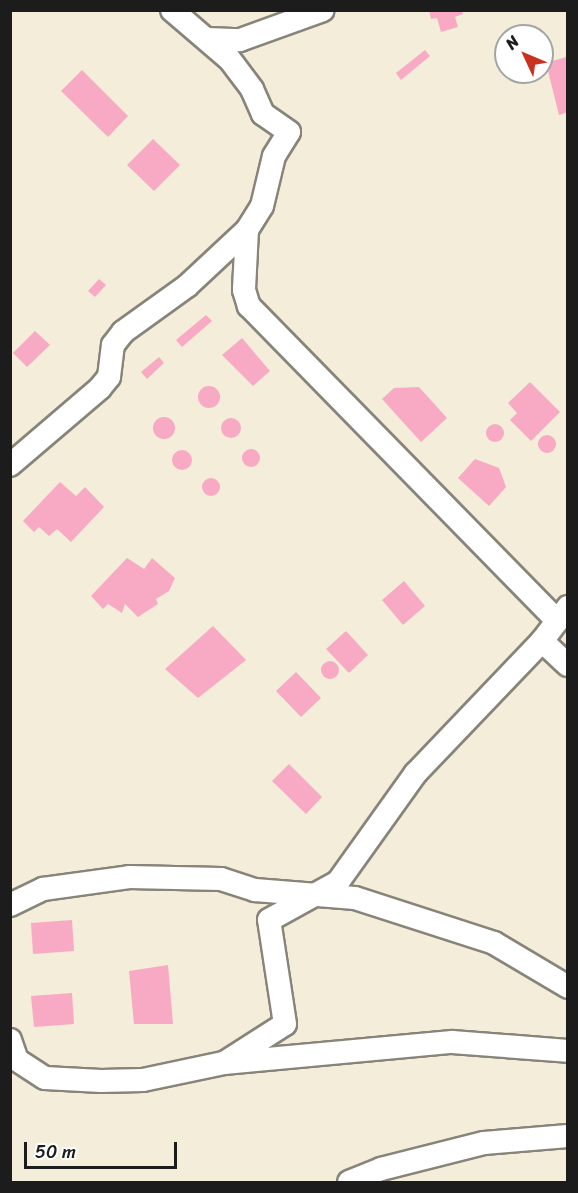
<!DOCTYPE html>
<style>
body{margin:0}
#map{position:relative;width:578px;height:1193px;overflow:hidden;background:#f3edd9;font-family:Sriracha,sans-serif}
div>[style]{position:absolute}
.building>*{inset:0;background:#f8aac4}
.round{border-radius:50%}
.roads{filter:drop-shadow(2px 0 #88847a) drop-shadow(-2px 0 #88847a) drop-shadow(0 2px #88847a) drop-shadow(0 -2px #88847a)}
.street>*{height:22px;margin:-11px;padding:0 11px;transform-origin:11px;border-radius:11px;background:#fff}
span{translate:-50% -50%;white-space:nowrap;text-align:center;line-height:1.15;-webkit-text-stroke:4.5px #fff;paint-order:stroke}
.frame{position:absolute;inset:0;border:12px solid #1c1c1c;pointer-events:none}
.north{position:absolute;left:494px;top:24px;width:60px;height:60px;box-sizing:border-box;background:#fff;border:2px solid #a4a4a4;border-radius:50%;rotate:314deg;font-size:16px;font-weight:700;line-height:24px;text-align:center;color:#1c1c1c}
.north::after{content:'';display:block;margin:auto;width:21px;height:27px;background:#c8321e;clip-path:polygon(50% 0,100% 100%,50% 72%,0 100%)}
.scale{position:absolute;left:24px;top:1142px;width:153px;height:27px;box-sizing:border-box;border:3px solid #1c1c1c;border-top:0;padding-left:8px;font-size:18px;line-height:21px;white-space:nowrap;color:#1c1c1c;-webkit-text-stroke:4px #fff;paint-order:stroke}
</style>
<div id="map">
<div class="building">
<i style="clip-path:polygon(429px 10px,462px 10px,463px 14px,455px 17px,458px 27px,441px 32px,437px 18px,431px 19px)"></i>
<i style="clip-path:polygon(425px 50px,430px 56px,401px 80px,396px 73px)"></i>
<i style="clip-path:polygon(566px 57px,568px 112px,559px 115px,546px 63px)"></i>
<i style="clip-path:polygon(82px 70px,128px 116px,108px 137px,61px 91px)"></i>
<i style="clip-path:polygon(153px 139px,180px 165px,154px 191px,127px 165px)"></i>
<i style="clip-path:polygon(99px 279px,106px 285px,95px 297px,88px 291px)"></i>
<i style="clip-path:polygon(206px 315px,212px 321px,182px 347px,176px 340px)"></i>
<i style="clip-path:polygon(35px 331px,50px 345px,27px 367px,13px 353px)"></i>
<i style="clip-path:polygon(242px 338px,270px 371px,253px 386px,222px 355px)"></i>
<i style="clip-path:polygon(159px 357px,164px 363px,147px 379px,141px 372px)"></i>
<i style="clip-path:polygon(530px 382px,560px 412px,531px 441px,510px 420px,517px 413px,508px 403px)"></i>
<i class="round" style="left:198px;top:386px;width:22px;height:22px"></i>
<i style="clip-path:polygon(419px 387px,447px 418px,421px 442px,382px 399px,394px 388px)"></i>
<i class="round" style="left:153px;top:417px;width:22px;height:22px"></i>
<i class="round" style="left:221px;top:418px;width:20px;height:20px"></i>
<i class="round" style="left:486px;top:424px;width:18px;height:18px"></i>
<i class="round" style="left:538px;top:435px;width:18px;height:18px"></i>
<i class="round" style="left:242px;top:449px;width:18px;height:18px"></i>
<i class="round" style="left:172px;top:450px;width:20px;height:20px"></i>
<i style="clip-path:polygon(475px 459px,499px 468px,506px 487px,489px 506px,458px 478px)"></i>
<i class="round" style="left:202px;top:478px;width:18px;height:18px"></i>
<i style="clip-path:polygon(60px 482px,76px 496px,85px 487px,104px 507px,71px 542px,57px 529px,49px 536px,39px 527px,34px 532px,23px 521px)"></i>
<i style="clip-path:polygon(127px 558px,144px 569px,152px 558px,175px 578px,169px 591px,156px 599px,158px 604px,138px 617px,125px 604px,122px 613px,108px 604px,103px 609px,91px 596px)"></i>
<i style="clip-path:polygon(404px 581px,425px 606px,403px 625px,382px 600px)"></i>
<i style="clip-path:polygon(213px 626px,246px 660px,198px 698px,165px 669px)"></i>
<i style="clip-path:polygon(346px 631px,368px 655px,349px 673px,326px 649px)"></i>
<i class="round" style="left:321px;top:661px;width:18px;height:18px"></i>
<i style="clip-path:polygon(296px 672px,321px 698px,301px 717px,276px 691px)"></i>
<i style="clip-path:polygon(289px 764px,322px 797px,306px 814px,272px 781px)"></i>
<i style="clip-path:polygon(72px 920px,74px 951px,33px 954px,31px 923px)"></i>
<i style="clip-path:polygon(168px 965px,173px 1024px,134px 1024px,129px 971px)"></i>
<i style="clip-path:polygon(72px 993px,74px 1024px,34px 1027px,31px 996px)"></i>
</div>
<div class="roads">
<div class="street">
<i style="left:207px;top:39px;width:33px;rotate:2deg"></i>
<i style="left:240px;top:40px;width:88px;rotate:-19.9deg"></i>
<i style="left:247px;top:230px;width:60px;rotate:92.9deg"></i>
<i style="left:244px;top:290px;width:17px;rotate:73deg"></i>
<i style="left:249px;top:306px;width:439px;rotate:45.6deg"></i>
<i style="left:10px;top:465px;width:118px;rotate:-40.5deg"></i>
<i style="left:100px;top:388px;width:14px;rotate:-51deg"></i>
<i style="left:109px;top:377px;width:32px;rotate:-83deg"></i>
<i style="left:113px;top:345px;width:16px;rotate:-52deg"></i>
<i style="left:123px;top:332px;width:79px;rotate:-35.7deg"></i>
<i style="left:187px;top:286px;width:82px;rotate:-43deg"></i>
<i style="left:247px;top:230px;width:28px;rotate:-58deg"></i>
<i style="left:262px;top:206px;width:51px;rotate:-76.5deg"></i>
<i style="left:274px;top:156px;width:28px;rotate:-58deg"></i>
<i style="left:289px;top:132px;width:32px;rotate:-145deg"></i>
<i style="left:263px;top:114px;width:27px;rotate:-114deg"></i>
<i style="left:252px;top:89px;width:38px;rotate:-127deg"></i>
<i style="left:229px;top:59px;width:75px;rotate:-139.3deg"></i>
<i style="left:542px;top:641px;width:35px;rotate:43deg"></i>
<i style="left:10px;top:905px;width:37px;rotate:-26deg"></i>
<i style="left:43px;top:889px;width:87px;rotate:-7.9deg"></i>
<i style="left:129px;top:877px;width:92px;rotate:1.2deg"></i>
<i style="left:221px;top:879px;width:36px;rotate:18deg"></i>
<i style="left:255px;top:890px;width:100px;rotate:4.6deg"></i>
<i style="left:355px;top:898px;width:146px;rotate:17.9deg"></i>
<i style="left:494px;top:943px;width:86px;rotate:30.7deg"></i>
<i style="left:10px;top:1040px;width:21px;rotate:71deg"></i>
<i style="left:17px;top:1060px;width:33px;rotate:33deg"></i>
<i style="left:45px;top:1078px;width:56px;rotate:3.1deg"></i>
<i style="left:101px;top:1081px;width:42px;rotate:-1.4deg"></i>
<i style="left:143px;top:1080px;width:83px;rotate:-11.9deg"></i>
<i style="left:224px;top:1063px;width:229px;rotate:-5.3deg"></i>
<i style="left:452px;top:1042px;width:116px;rotate:4.4deg"></i>
<i style="left:224px;top:1063px;width:72px;rotate:-32.6deg"></i>
<i style="left:285px;top:1024px;width:105px;rotate:-98.7deg"></i>
<i style="left:269px;top:920px;width:79px;rotate:-28.8deg"></i>
<i style="left:338px;top:882px;width:133px;rotate:-54.5deg"></i>
<i style="left:415px;top:774px;width:184px;rotate:-46.3deg"></i>
<i style="left:542px;top:641px;width:43px;rotate:-52.6deg"></i>
<i style="left:349px;top:1182px;width:35px;rotate:-22deg"></i>
<i style="left:381px;top:1169px;width:106px;rotate:-14.2deg"></i>
<i style="left:484px;top:1143px;width:84px;rotate:-4.8deg"></i>
</div>
</div>
<div class="frame"></div>
<div class="north">N</div>
<div class="scale">50 m</div>
</div>
